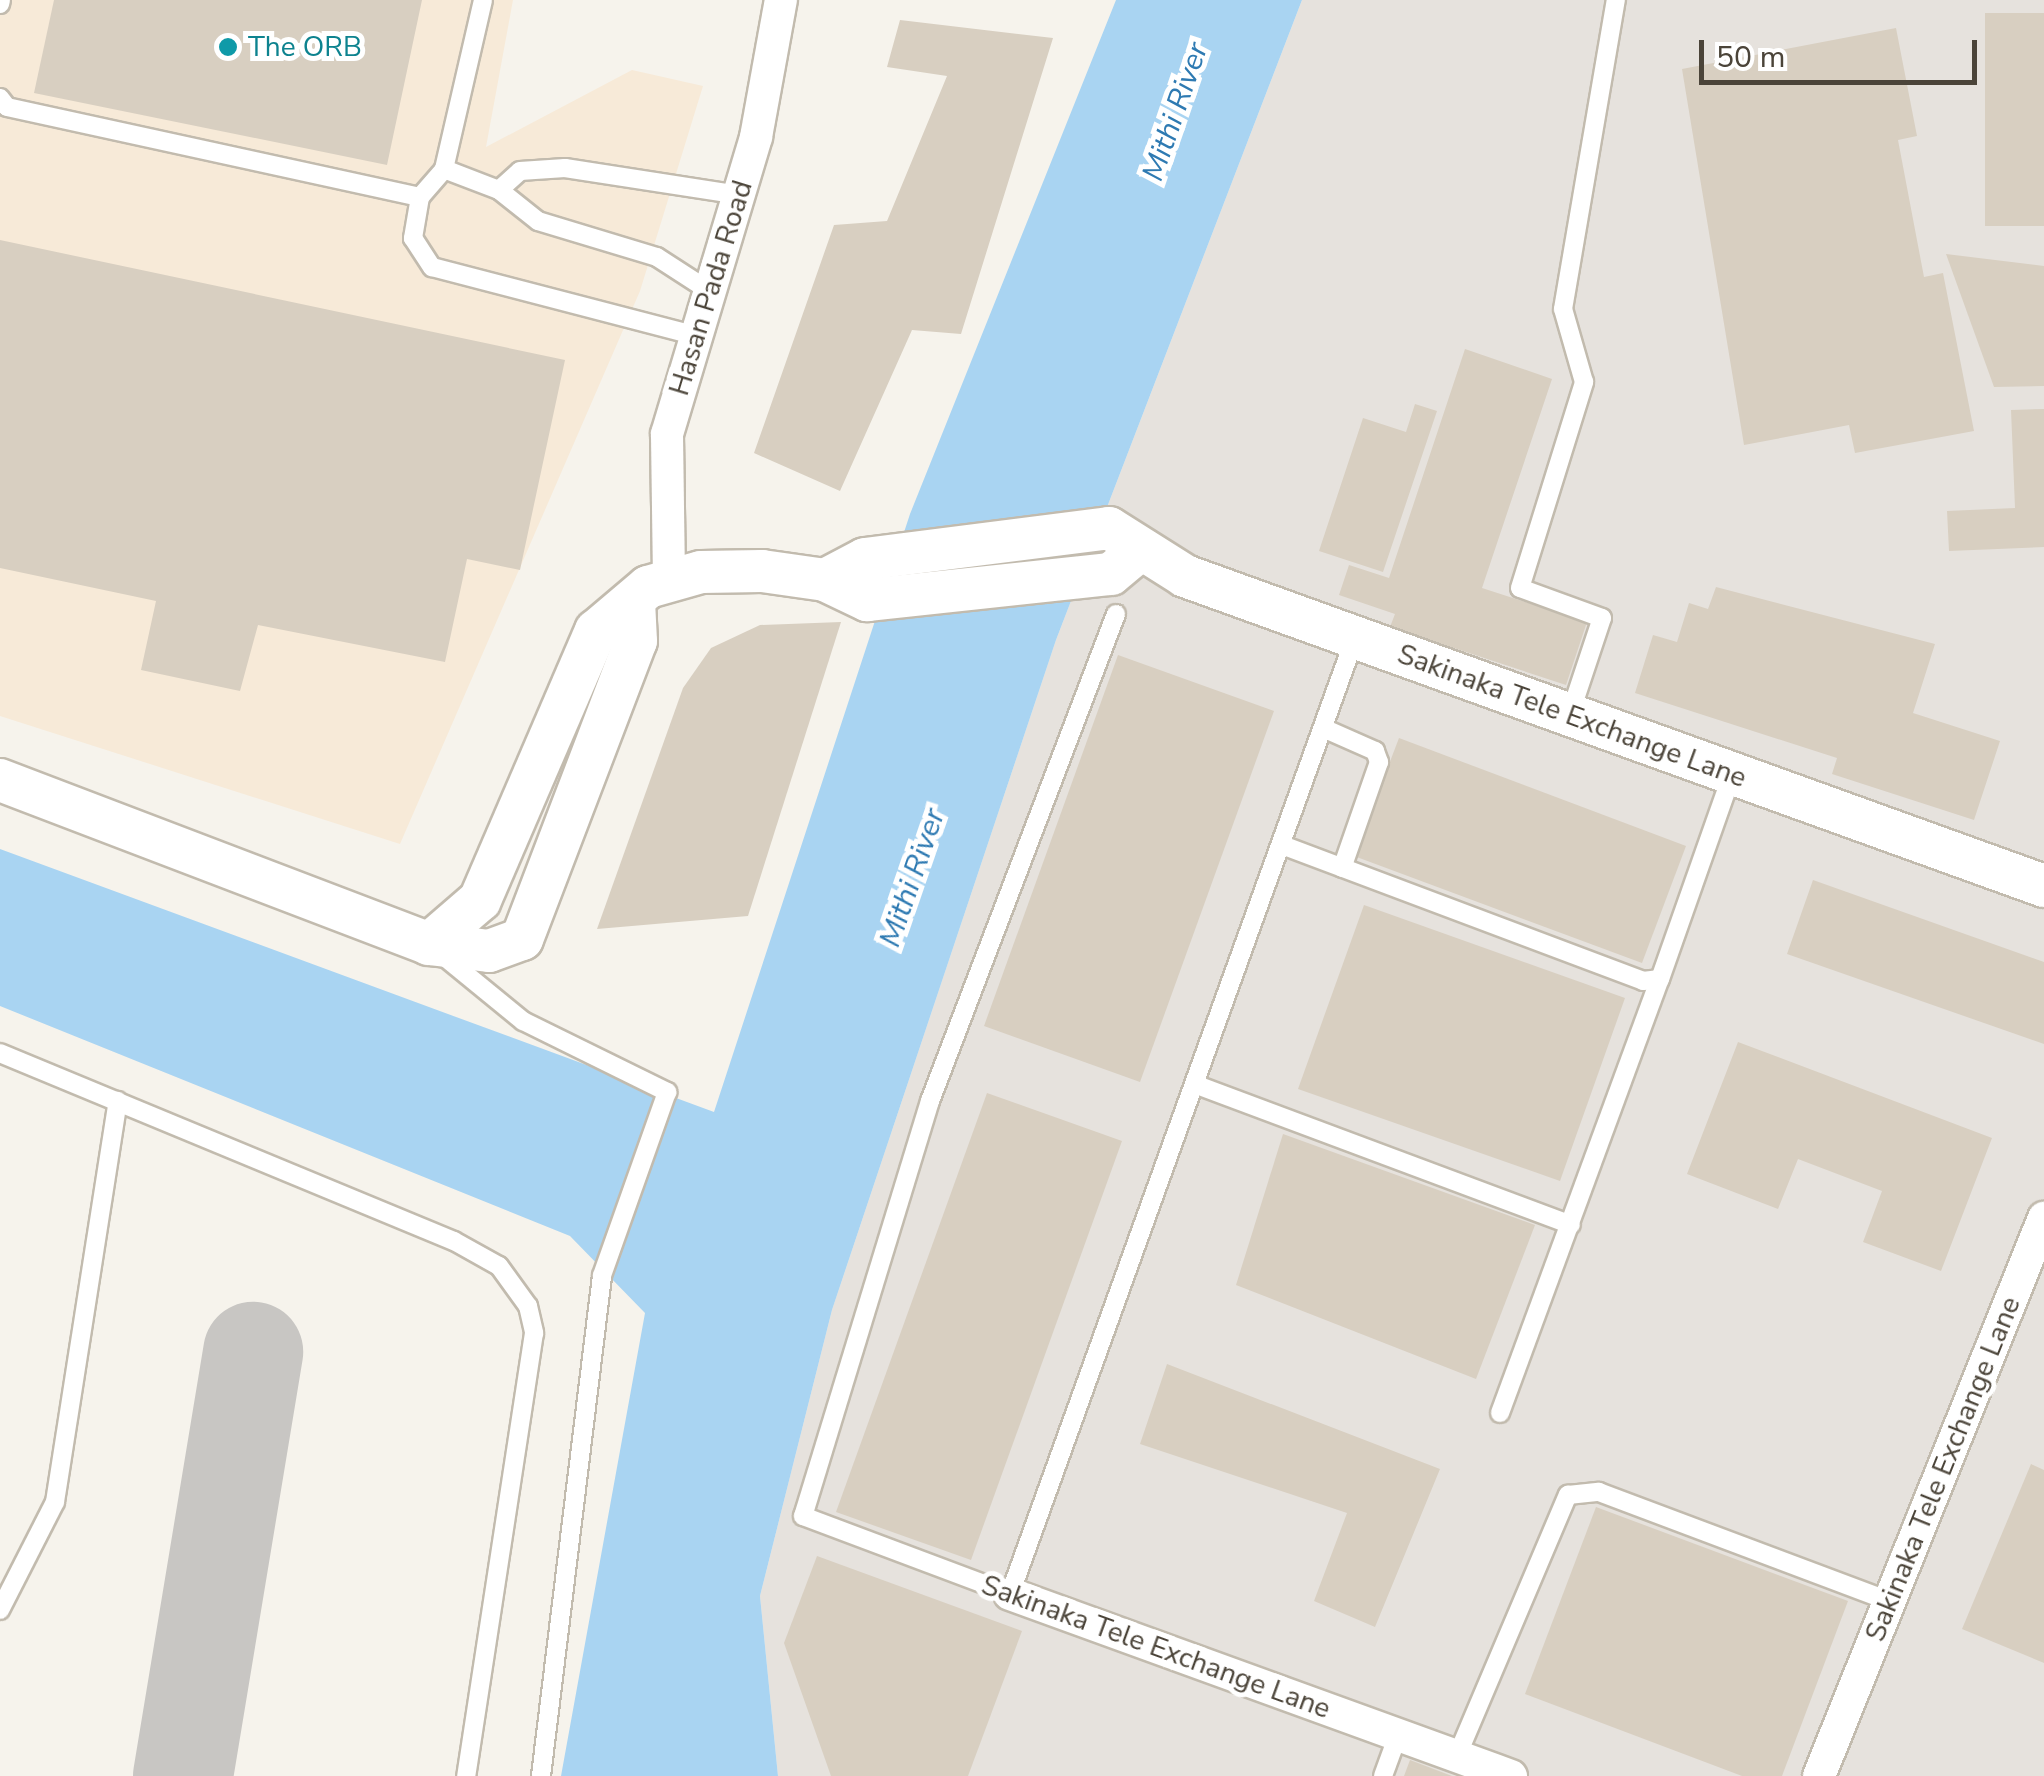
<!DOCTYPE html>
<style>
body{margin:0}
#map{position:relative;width:2044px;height:1776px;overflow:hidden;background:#f6f3ec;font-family:"Nunito Sans",sans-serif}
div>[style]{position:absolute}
.commercial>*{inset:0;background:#f7ead8}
.industrial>*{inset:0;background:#e6e2dd}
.water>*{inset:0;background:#a9d4f2}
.taxiway>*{height:100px;margin:-50px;padding:0 50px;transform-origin:50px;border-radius:50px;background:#c8c6c3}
.building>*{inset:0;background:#d8cfc1}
.roads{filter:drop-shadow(2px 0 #c2bbae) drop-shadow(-2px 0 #c2bbae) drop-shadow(0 2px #c2bbae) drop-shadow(0 -2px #c2bbae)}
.service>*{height:18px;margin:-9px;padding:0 9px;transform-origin:9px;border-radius:9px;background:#fff}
.minor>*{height:32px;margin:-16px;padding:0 16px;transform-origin:16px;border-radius:16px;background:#fff}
.tertiary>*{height:42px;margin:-21px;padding:0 21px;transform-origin:21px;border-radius:21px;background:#fff}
.dots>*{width:28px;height:28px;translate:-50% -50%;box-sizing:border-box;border:5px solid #fff;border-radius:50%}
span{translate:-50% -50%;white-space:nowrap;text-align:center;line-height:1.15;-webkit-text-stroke:10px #fff;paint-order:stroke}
.culture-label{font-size:28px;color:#0d838f}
.left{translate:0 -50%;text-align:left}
.street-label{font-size:28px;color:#4b4439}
.water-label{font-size:30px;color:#2e7ab2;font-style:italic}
.scale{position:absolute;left:1699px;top:40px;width:278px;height:45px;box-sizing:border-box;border:5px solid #4b4439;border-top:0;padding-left:12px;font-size:30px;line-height:35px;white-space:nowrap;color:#4b4439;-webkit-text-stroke:8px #fff;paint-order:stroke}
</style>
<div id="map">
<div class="commercial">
<i style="clip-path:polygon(0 0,513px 0,486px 147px,632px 70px,703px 86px,640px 291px,400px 844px,0 716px)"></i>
</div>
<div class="industrial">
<i style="clip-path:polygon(1302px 0,2044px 0,2044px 1776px,778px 1776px,760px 1596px,832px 1310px,1056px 640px)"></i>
</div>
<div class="water">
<i style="clip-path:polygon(1116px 0,1302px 0,1056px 640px,832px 1310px,760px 1596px,778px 1776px,561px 1776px,645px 1313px,570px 1236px,0 1006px,0 849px,714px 1112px,910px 514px)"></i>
</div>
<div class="taxiway">
<i style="left:183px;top:1776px;width:430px;rotate:-80.6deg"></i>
</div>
<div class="building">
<i style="clip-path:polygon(54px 0,422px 0,387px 165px,34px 93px)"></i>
<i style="clip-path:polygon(1985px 13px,2044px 13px,2044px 226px,1985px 226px)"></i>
<i style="clip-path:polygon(900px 20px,1053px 38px,961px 334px,912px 330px,840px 491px,754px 453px,834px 225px,887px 221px,947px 76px,887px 67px)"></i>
<i style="clip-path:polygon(1896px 28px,1917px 136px,1898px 140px,1924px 277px,1943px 273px,1974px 431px,1855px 453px,1849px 425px,1744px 445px,1682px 69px)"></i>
<i style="clip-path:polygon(0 240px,565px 360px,520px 570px,467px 559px,445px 662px,258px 625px,240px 691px,141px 670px,156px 601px,0 568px)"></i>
<i style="clip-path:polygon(1946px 254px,2044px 266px,2044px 386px,1994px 387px)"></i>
<i style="clip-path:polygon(1465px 349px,1552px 379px,1482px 588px,1587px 622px,1566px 685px,1390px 627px,1395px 614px,1339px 595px,1349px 565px,1389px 578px)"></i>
<i style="clip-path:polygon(1415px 404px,1437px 411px,1383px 572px,1319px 551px,1363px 418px,1406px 432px)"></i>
<i style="clip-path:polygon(2044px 409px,2044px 547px,1949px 551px,1947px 511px,2015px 508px,2011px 410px)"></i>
<i style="clip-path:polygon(1716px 587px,1935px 644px,1913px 713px,2000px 741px,1974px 820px,1832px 774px,1837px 758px,1635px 693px,1653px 635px,1677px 642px,1689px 603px,1708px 609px)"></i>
<i style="clip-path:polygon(841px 622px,748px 916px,597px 929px,683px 688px,711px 648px,760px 625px)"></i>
<i style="clip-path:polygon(1118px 655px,1274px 711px,1140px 1082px,984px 1026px)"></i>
<i style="clip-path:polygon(1399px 738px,1686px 846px,1642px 963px,1354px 856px)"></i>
<i style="clip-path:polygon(1813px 880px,2044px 962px,2044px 1044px,1787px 954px)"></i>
<i style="clip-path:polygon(1364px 905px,1625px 998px,1560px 1181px,1298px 1089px)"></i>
<i style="clip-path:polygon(1738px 1042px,1992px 1138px,1941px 1271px,1863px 1242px,1882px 1191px,1798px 1159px,1778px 1209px,1687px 1174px)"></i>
<i style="clip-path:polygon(987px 1093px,1122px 1141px,971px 1560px,836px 1512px)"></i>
<i style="clip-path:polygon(1283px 1134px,1535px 1225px,1476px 1379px,1236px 1285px)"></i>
<i style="clip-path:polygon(1167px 1364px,1440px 1469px,1375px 1627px,1314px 1601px,1347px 1513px,1140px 1444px)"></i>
<i style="clip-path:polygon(2031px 1464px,2044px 1470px,2044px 1663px,1962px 1629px)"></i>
<i style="clip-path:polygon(1596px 1507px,1848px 1601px,1782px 1776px,1742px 1776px,1525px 1694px)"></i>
<i style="clip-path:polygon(817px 1556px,1022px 1631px,968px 1776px,831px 1776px,784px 1643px)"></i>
<i style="clip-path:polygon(1410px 1760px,1452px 1776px,1404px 1776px)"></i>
</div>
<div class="roads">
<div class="service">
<i style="left:0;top:4px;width:4px;rotate:-76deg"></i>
<i style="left:0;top:98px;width:11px;rotate:52deg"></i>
<i style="left:7px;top:107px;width:423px;rotate:12.3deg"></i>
<i style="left:420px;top:197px;width:37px;rotate:-49deg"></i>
<i style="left:444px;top:169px;width:173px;rotate:-77deg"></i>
<i style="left:444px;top:169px;width:59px;rotate:20.9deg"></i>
<i style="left:420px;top:197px;width:42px;rotate:99.7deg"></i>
<i style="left:413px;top:238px;width:35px;rotate:57deg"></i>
<i style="left:432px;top:267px;width:274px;rotate:14.6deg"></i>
<i style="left:711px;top:292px;width:64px;rotate:-147.1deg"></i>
<i style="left:657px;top:257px;width:124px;rotate:-163.2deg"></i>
<i style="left:538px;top:221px;width:50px;rotate:-141.5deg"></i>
<i style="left:499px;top:190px;width:28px;rotate:-42deg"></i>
<i style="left:520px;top:171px;width:45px;rotate:-3.8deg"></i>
<i style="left:565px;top:168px;width:176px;rotate:8.8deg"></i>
<i style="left:1116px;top:614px;width:521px;rotate:110.9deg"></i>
<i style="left:930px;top:1101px;width:434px;rotate:107deg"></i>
<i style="left:803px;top:1516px;width:221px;rotate:20.6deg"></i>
<i style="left:1010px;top:1594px;width:1016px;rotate:-70.16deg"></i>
<i style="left:1570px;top:714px;width:101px;rotate:-71.6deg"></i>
<i style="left:1602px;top:618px;width:87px;rotate:-159.9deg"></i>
<i style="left:1520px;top:588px;width:216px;rotate:-72.7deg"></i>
<i style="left:1584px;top:382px;width:76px;rotate:-106deg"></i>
<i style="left:1563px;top:309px;width:314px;rotate:-80.3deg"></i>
<i style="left:1323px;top:728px;width:57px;rotate:23.9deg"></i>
<i style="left:1375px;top:751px;width:12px;rotate:70deg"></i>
<i style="left:1379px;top:762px;width:112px;rotate:109.2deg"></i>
<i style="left:1282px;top:845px;width:386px;rotate:20.6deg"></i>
<i style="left:1643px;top:981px;width:17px;rotate:-7deg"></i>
<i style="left:1660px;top:979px;width:217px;rotate:-70.6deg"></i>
<i style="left:441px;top:954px;width:106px;rotate:39.3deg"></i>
<i style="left:523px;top:1021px;width:161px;rotate:26.2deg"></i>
<i style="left:667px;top:1092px;width:195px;rotate:109.5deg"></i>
<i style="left:602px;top:1276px;width:504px;rotate:96.96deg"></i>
<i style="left:0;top:1053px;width:491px;rotate:22.5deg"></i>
<i style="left:454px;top:1241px;width:51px;rotate:29.1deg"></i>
<i style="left:499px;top:1266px;width:49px;rotate:54.1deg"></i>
<i style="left:528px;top:1306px;width:28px;rotate:77deg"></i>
<i style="left:534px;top:1333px;width:448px;rotate:98.7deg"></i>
<i style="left:1197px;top:1085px;width:399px;rotate:20.5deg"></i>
<i style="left:1500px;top:1413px;width:463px;rotate:-69.8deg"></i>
<i style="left:0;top:1610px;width:121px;rotate:-63deg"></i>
<i style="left:55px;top:1502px;width:406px;rotate:-81.1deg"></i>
<i style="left:1457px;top:1756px;width:284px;rotate:-67deg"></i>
<i style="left:1568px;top:1495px;width:31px;rotate:-6deg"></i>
<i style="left:1599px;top:1492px;width:310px;rotate:20.6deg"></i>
<i style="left:1383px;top:1776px;width:44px;rotate:-69.9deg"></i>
</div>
<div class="minor">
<i style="left:669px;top:579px;width:145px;rotate:-90.8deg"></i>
<i style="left:667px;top:434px;width:310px;rotate:-73.3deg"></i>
<i style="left:756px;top:137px;width:139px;rotate:-79.7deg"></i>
<i style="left:1010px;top:1594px;width:533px;rotate:19.96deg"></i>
<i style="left:1819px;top:1776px;width:602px;rotate:-68.04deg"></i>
</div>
<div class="tertiary">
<i style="left:825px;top:580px;width:45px;rotate:-27.7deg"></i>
<i style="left:865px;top:559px;width:246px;rotate:-7.2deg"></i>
<i style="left:1109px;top:528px;width:90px;rotate:32.3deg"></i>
<i style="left:1185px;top:576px;width:913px;rotate:19.84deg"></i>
<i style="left:0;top:780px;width:459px;rotate:20.9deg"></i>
<i style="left:429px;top:944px;width:60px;rotate:6.7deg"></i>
<i style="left:489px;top:951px;width:35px;rotate:-20deg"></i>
<i style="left:522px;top:939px;width:319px;rotate:-69.1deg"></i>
<i style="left:636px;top:641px;width:40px;rotate:-92.9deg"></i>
<i style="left:429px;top:944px;width:67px;rotate:-40.8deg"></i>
<i style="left:480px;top:900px;width:293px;rotate:-66.7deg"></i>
<i style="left:596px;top:631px;width:68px;rotate:-40.2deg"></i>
<i style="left:648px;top:587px;width:55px;rotate:-15.8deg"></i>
<i style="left:701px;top:572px;width:61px;rotate:-0.9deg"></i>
<i style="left:762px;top:571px;width:64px;rotate:8.1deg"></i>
<i style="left:825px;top:580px;width:47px;rotate:25.5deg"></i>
<i style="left:867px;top:600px;width:245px;rotate:-6.1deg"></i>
<i style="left:1111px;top:574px;width:38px;rotate:-40deg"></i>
</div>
</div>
<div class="dots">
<i style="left:228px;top:47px;background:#0f9aa8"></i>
</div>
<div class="culture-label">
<span class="left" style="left:248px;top:47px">The ORB</span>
</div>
<div class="street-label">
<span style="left:711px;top:288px;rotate:-73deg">Hasan Pada Road</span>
<span style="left:1572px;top:716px;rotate:20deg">Sakinaka Tele Exchange Lane</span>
<span style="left:1943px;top:1469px;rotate:-68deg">Sakinaka Tele Exchange Lane</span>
<span style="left:1156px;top:1647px;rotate:20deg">Sakinaka Tele Exchange Lane</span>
</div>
<div class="water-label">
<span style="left:1176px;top:112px;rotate:-71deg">Mithi River</span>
<span style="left:913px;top:878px;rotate:-71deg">Mithi River</span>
</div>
<div class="scale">50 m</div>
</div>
